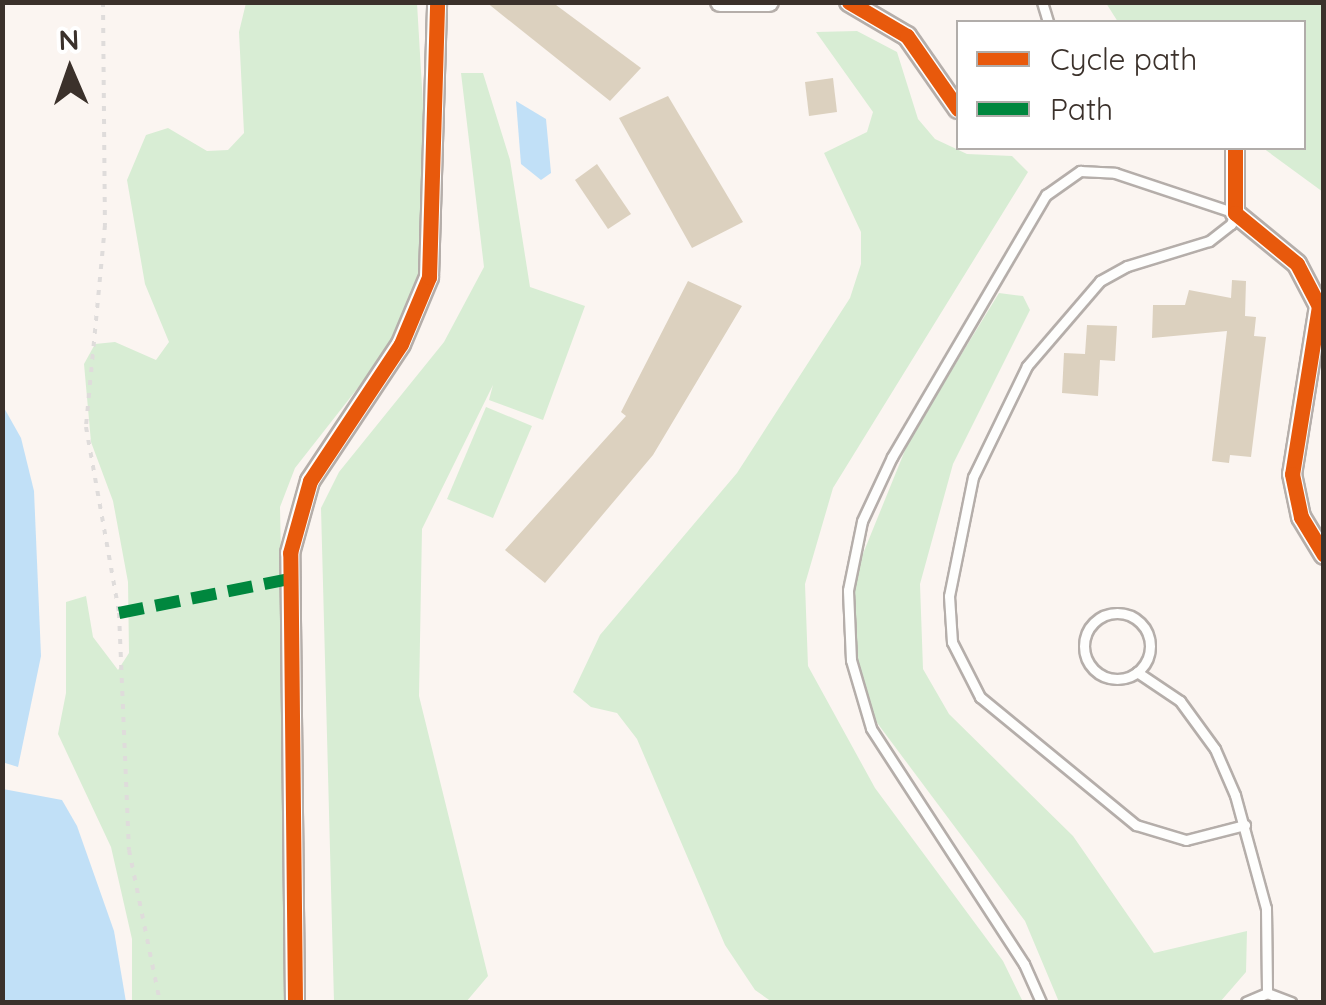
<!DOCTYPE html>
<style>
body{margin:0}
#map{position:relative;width:1326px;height:1005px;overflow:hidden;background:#fbf5f1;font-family:Quicksand,sans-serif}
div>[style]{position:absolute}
.green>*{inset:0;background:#d8edd4}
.water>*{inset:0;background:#c1e0f7}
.building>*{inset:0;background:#dcd1bf}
.path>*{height:4px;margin-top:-2px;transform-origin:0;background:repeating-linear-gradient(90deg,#dfdcdb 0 5px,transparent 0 13px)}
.roads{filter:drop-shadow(2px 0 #b5aeaa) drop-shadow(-2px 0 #b5aeaa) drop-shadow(0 2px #b5aeaa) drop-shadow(0 -2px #b5aeaa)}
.service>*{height:9px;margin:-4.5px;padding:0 4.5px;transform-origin:4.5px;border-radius:4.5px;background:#fefefd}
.service>.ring{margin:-4.5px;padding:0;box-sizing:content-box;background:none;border:9px solid #fefefd;border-radius:50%}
.minor>*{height:18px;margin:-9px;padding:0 9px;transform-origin:9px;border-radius:9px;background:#fefefd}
.quiet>*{height:12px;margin-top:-6px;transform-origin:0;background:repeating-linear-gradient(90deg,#00873e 0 25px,transparent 0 37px)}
.cycleway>*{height:15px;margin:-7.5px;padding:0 7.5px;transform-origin:7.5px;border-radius:7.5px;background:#e8590c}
span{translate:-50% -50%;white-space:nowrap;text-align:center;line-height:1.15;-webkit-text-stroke:8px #fff;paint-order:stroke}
.frame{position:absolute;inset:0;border:5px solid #3b312b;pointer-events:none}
.legend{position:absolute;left:956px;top:20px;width:350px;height:130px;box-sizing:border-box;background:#fff;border:2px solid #b1adaa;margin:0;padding:12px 18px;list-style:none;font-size:30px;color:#3b312b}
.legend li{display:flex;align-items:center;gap:20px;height:50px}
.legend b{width:50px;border:2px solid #b1adaa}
.north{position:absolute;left:20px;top:20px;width:100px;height:100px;-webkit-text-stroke:8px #fff;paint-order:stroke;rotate:358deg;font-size:28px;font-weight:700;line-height:40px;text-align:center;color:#3b312b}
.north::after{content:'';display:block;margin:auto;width:35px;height:45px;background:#3b312b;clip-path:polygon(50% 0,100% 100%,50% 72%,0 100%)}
</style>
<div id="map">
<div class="green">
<i style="clip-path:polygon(246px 3px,417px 3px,432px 258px,404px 329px,295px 468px,280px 507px,290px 1002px,132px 1002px,132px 939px,111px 847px,58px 734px,66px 693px,66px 602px,86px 596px,93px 637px,118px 670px,129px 653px,128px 582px,113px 501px,91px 442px,84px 364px,95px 344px,115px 342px,156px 360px,169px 342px,145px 284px,127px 180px,146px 135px,168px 128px,207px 151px,228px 150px,244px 133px,239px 32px)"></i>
<i style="clip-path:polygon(1106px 3px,1323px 3px,1323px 192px,1263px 148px,1304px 148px,1304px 22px,1118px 22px)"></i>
<i style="clip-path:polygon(857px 31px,897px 52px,918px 119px,935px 139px,967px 154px,1012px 156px,1028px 172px,833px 488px,805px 584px,808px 666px,875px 788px,1003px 961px,1023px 1002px,772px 1002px,755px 990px,725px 945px,637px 739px,617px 713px,591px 707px,573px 692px,600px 635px,737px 473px,850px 298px,861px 264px,861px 232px,824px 153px,867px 132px,873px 112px,816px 32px)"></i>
<i style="clip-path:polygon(461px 73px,483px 73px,510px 160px,530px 287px,585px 306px,543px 420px,489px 400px,493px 385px,422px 529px,419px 696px,488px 976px,466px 1002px,334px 1002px,321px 508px,339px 472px,444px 342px,484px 267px)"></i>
<i style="clip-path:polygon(999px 293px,1023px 296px,1030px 310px,953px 464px,920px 584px,923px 669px,949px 714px,1073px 836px,1154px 953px,1247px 931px,1246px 972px,1220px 1002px,1059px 1002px,1025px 921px,869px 712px,847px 626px,858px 566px,910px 438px)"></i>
<i style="clip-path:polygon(486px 407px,532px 426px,493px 518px,447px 499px)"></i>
</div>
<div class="water">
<i style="clip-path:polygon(516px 101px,546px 119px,551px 173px,541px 180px,521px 164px)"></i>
<i style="clip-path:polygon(3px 406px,21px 438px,34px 491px,41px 656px,18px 767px,2px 762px)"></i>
<i style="clip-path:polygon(3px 789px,62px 800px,77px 826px,114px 931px,126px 1002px,3px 1002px)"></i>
</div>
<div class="building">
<i style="clip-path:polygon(486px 2px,552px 2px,641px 68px,610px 101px)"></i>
<i style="clip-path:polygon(833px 78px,837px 112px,809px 116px,805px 82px)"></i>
<i style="clip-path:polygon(668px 96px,743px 222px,692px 248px,619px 118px)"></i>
<i style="clip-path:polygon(597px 164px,631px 214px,608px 229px,575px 180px)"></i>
<i style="clip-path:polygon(1232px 280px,1246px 281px,1245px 316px,1256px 317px,1254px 336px,1266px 337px,1251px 457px,1230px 455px,1229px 463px,1212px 461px,1227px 331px,1152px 338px,1153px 305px,1185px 305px,1189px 290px,1231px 298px)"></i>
<i style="clip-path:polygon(688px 281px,742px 306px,653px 455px,545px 583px,505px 550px,626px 416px,621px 412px)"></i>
<i style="clip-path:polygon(1087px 325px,1117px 326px,1115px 361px,1100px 360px,1098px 396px,1062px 393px,1064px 353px,1085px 354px)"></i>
</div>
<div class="path">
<i style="left:103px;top:2px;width:223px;rotate:89.5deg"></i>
<i style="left:105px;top:225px;width:203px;rotate:95.4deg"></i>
<i style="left:86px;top:427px;width:189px;rotate:79.9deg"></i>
<i style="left:119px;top:613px;width:237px;rotate:87.6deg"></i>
<i style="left:129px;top:850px;width:155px;rotate:78.5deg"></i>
</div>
<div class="roads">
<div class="service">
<i style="left:1042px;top:2px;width:21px;rotate:73deg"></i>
<i class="ring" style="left:1084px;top:613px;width:57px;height:57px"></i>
<i style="left:1137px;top:672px;width:52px;rotate:34deg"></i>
<i style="left:1180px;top:701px;width:59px;rotate:53.9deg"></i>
<i style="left:1215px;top:749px;width:50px;rotate:66.5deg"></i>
<i style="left:1235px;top:795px;width:117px;rotate:74.7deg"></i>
<i style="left:1266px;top:908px;width:85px;rotate:89.3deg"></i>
<i style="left:1041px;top:1002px;width:42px;rotate:-114.1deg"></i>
<i style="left:1024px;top:964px;width:281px;rotate:-123deg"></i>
<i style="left:871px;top:728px;width:71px;rotate:-106.4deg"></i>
<i style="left:851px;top:660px;width:70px;rotate:-92.5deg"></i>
<i style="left:848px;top:590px;width:70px;rotate:-78.5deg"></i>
<i style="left:862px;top:521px;width:71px;rotate:-64.9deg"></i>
<i style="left:892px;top:457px;width:304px;rotate:-59.6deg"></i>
<i style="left:1046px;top:195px;width:42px;rotate:-35.2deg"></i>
<i style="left:1080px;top:171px;width:35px;rotate:3deg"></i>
<i style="left:1115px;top:173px;width:126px;rotate:18.4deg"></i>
<i style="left:1235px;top:213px;width:12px;rotate:110deg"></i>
<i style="left:1231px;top:224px;width:28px;rotate:142deg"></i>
<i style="left:1209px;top:241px;width:86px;rotate:163deg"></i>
<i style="left:1127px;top:266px;width:31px;rotate:151deg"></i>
<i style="left:1100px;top:281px;width:112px;rotate:130.7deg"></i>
<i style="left:1027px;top:366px;width:123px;rotate:115.9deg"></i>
<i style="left:973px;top:477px;width:121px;rotate:101.4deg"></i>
<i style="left:949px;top:596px;width:46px;rotate:86.3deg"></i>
<i style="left:952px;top:642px;width:62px;rotate:63deg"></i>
<i style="left:980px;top:697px;width:202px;rotate:39.4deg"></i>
<i style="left:1136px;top:825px;width:52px;rotate:16.7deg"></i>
<i style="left:1186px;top:840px;width:61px;rotate:-14.3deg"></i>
<i style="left:1246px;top:1002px;width:23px;rotate:-23deg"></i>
<i style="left:1267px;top:993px;width:26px;rotate:21deg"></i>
</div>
<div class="minor">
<i style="left:720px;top:2px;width:49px"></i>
<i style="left:849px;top:2px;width:67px;rotate:30.4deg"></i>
<i style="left:907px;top:36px;width:89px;rotate:55.1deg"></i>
<i style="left:1235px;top:148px;width:65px;rotate:90deg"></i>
<i style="left:1235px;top:213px;width:80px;rotate:39.4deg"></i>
<i style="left:1297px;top:264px;width:47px;rotate:62.4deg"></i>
<i style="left:1319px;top:306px;width:170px;rotate:99.1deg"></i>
<i style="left:1292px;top:474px;width:44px;rotate:78.2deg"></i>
<i style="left:1301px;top:517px;width:44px;rotate:58.8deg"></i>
<i style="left:295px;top:1002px;width:449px;rotate:-90.6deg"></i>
<i style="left:290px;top:553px;width:75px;rotate:-74.5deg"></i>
<i style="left:310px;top:481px;width:164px;rotate:-56.4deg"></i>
<i style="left:401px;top:344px;width:73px;rotate:-67.3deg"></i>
<i style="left:429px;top:277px;width:275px;rotate:-88.3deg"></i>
</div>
</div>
<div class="quiet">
<i style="left:119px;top:613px;width:173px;rotate:-11.3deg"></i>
</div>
<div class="cycleway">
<i style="left:849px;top:2px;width:67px;rotate:30.4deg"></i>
<i style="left:907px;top:36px;width:89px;rotate:55.1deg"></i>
<i style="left:1235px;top:148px;width:65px;rotate:90deg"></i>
<i style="left:1235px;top:213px;width:80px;rotate:39.4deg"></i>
<i style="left:1297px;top:264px;width:47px;rotate:62.4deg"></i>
<i style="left:1319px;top:306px;width:170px;rotate:99.1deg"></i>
<i style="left:1292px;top:474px;width:44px;rotate:78.2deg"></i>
<i style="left:1301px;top:517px;width:44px;rotate:58.8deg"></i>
<i style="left:295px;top:1002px;width:449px;rotate:-90.6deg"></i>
<i style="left:290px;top:553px;width:75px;rotate:-74.5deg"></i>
<i style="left:310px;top:481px;width:164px;rotate:-56.4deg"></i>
<i style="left:401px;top:344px;width:73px;rotate:-67.3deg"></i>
<i style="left:429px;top:277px;width:275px;rotate:-88.3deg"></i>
</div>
<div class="frame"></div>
<ul class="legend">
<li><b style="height:12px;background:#e8590c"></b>Cycle path</li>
<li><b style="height:12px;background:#00873e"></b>Path</li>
</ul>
<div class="north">N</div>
</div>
